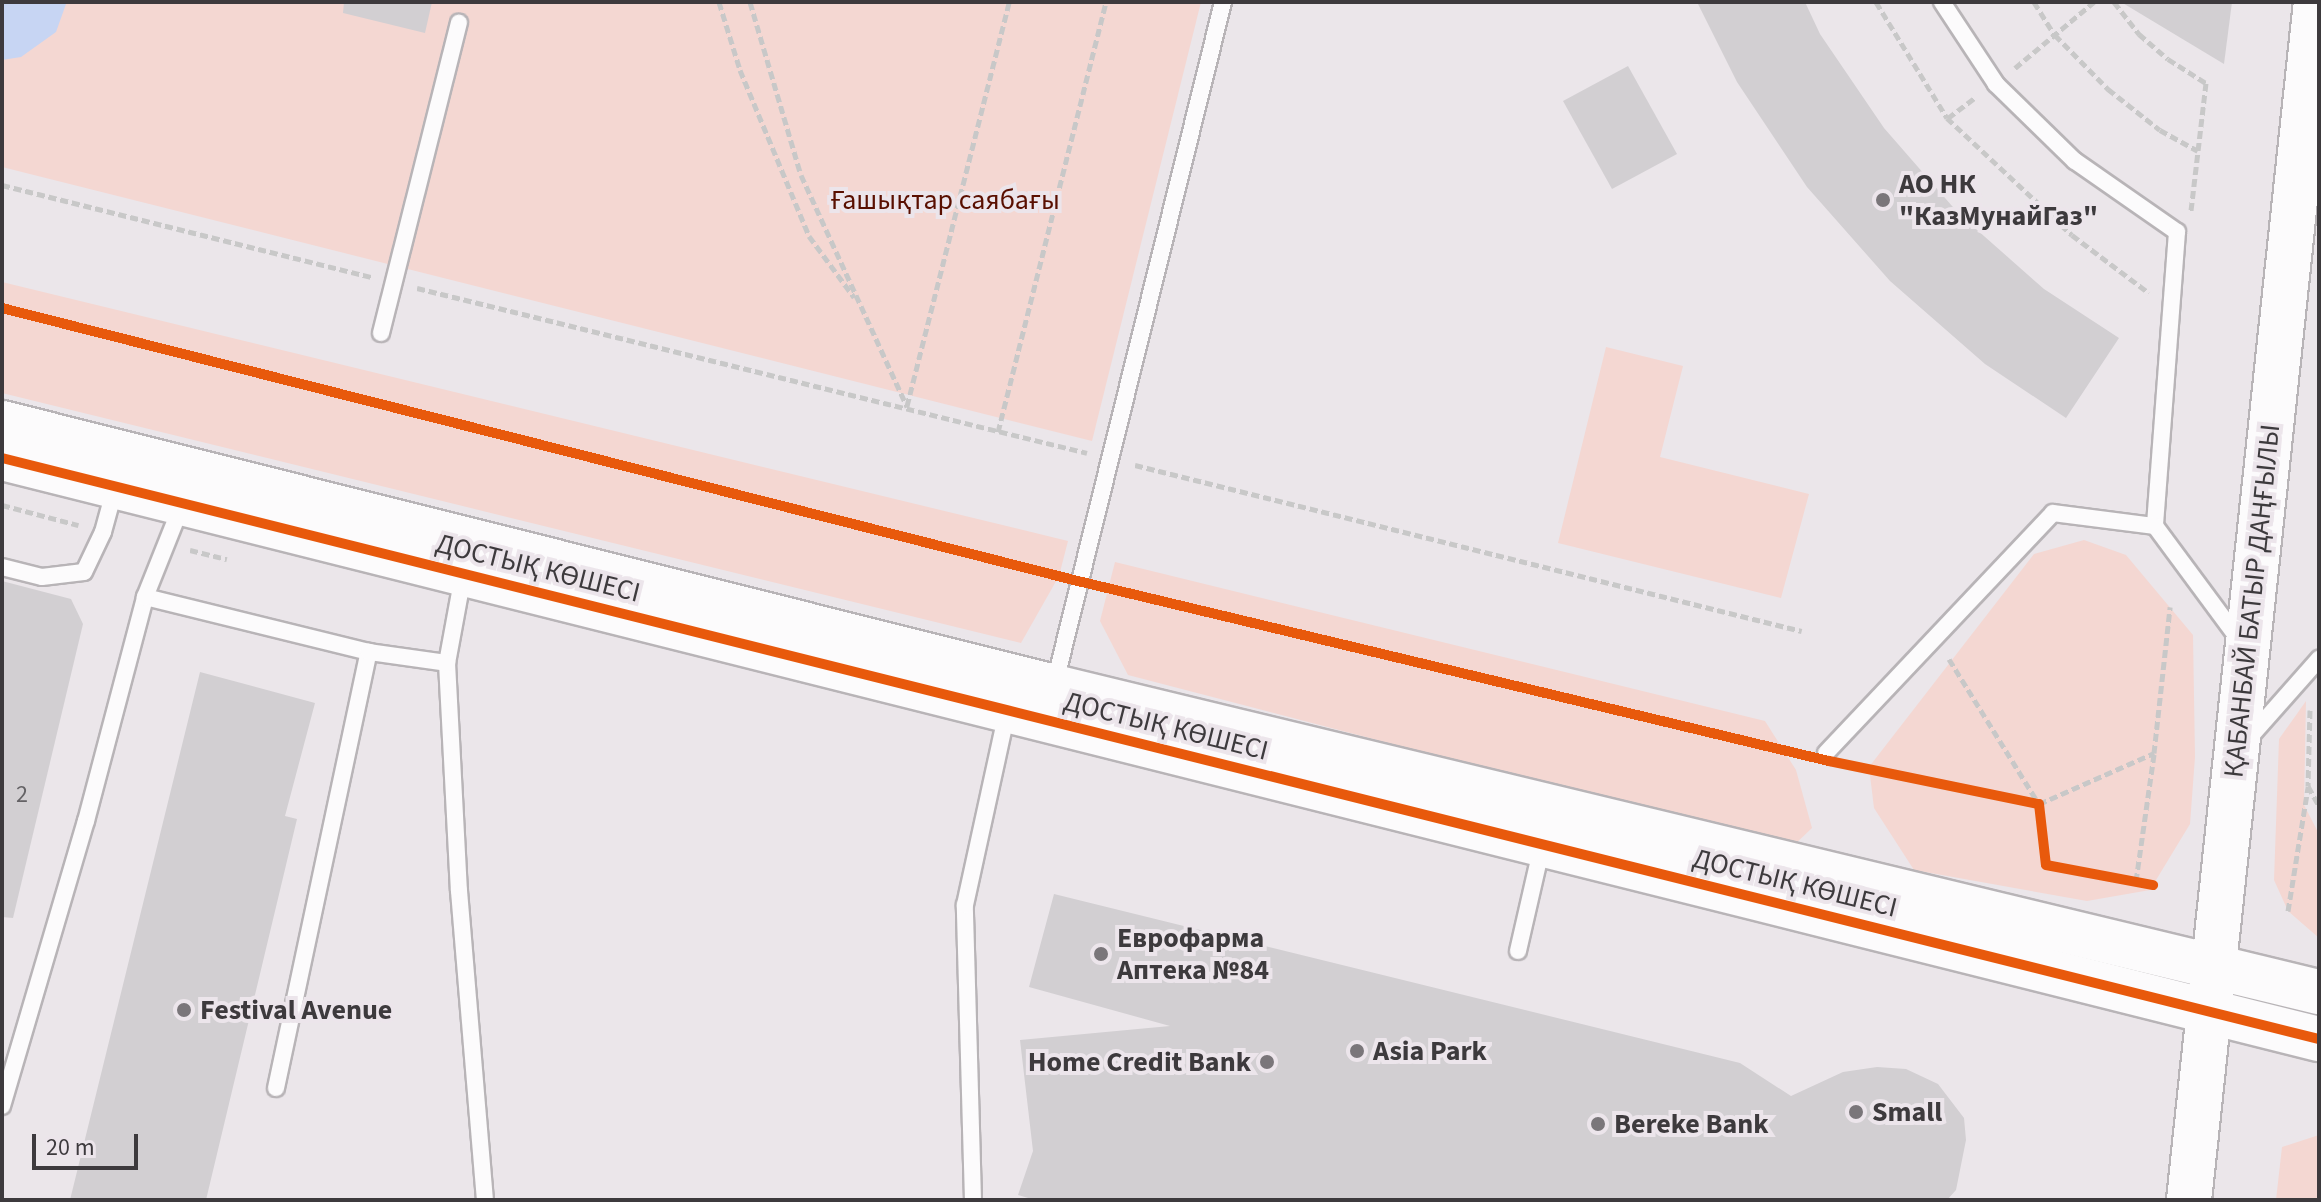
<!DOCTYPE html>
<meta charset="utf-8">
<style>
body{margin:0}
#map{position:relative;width:2321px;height:1202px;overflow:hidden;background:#ebe6ea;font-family:"Source Sans 3",sans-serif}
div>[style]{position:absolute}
.green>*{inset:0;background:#f4d7d2}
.water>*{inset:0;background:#c7d5f3}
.building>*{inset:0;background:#d2cfd2}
.path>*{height:5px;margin-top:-2.5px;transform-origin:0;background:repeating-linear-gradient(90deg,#c8c8c8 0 8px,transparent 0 12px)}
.roads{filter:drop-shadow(2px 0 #b8b4b7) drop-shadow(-2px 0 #b8b4b7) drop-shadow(0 2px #b8b4b7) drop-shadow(0 -2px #b8b4b7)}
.lane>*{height:16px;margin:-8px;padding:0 8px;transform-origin:8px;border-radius:8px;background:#fcfbfc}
.secondary>*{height:44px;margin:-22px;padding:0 22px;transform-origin:22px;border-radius:22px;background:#fcfbfc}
.cycleway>*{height:10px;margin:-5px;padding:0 5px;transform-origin:5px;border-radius:5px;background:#e8590c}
.dots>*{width:22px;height:22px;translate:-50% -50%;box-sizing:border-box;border:4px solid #ece5eb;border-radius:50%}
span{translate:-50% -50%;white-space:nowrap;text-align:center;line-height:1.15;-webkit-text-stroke:8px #ece5eb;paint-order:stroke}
.number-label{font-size:24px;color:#646265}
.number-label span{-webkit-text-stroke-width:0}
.poi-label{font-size:28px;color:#3d3a3d;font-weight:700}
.left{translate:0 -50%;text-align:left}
.right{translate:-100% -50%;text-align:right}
.park-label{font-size:28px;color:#590f00}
.street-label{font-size:28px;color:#3d3a3d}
.frame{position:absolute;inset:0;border:4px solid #3d3a3d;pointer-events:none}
.scale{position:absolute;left:32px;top:1134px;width:106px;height:36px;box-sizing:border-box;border:4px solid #3d3a3d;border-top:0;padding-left:10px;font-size:24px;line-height:28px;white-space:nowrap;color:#3d3a3d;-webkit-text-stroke:6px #ece5eb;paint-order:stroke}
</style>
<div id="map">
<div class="green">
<i style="clip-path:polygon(2px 2px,1201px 2px,1092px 441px,2px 167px)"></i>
<i style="clip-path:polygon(2px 282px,1068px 541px,1059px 576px,1021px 643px,2px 393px)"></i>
<i style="clip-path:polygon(1606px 347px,1683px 366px,1660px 457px,1809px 494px,1781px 598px,1558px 543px)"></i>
<i style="clip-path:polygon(2084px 540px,2126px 555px,2193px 635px,2195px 757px,2190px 824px,2150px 890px,2087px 901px,1914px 870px,1874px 808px,1869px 767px,2034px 554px)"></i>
<i style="clip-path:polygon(1115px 562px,1765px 721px,1796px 770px,1812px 828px,1791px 848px,1128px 675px,1100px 621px)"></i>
<i style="clip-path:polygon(2306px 701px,2304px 805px,2319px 834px,2319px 938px,2288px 911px,2274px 880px,2279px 739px)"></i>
<i style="clip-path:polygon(2319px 1135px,2319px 1200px,2276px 1200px,2282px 1147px)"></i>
</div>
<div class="water">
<i style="clip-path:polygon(2px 2px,65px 2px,66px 4px,56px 32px,21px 57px,2px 60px)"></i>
</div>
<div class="building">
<i style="clip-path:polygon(344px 2px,432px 2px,425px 33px,343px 13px)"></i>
<i style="clip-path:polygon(1697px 2px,1805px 2px,1820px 34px,1884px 128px,1959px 214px,2044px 289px,2119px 338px,2066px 418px,1985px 364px,1890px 281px,1807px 187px,1737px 82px)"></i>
<i style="clip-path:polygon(2121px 2px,2232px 2px,2224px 64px)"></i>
<i style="clip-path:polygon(1628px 66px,1677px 154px,1612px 189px,1563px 101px)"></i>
<i style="clip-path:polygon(2px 581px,71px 599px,83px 624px,13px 918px,2px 917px)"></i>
<i style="clip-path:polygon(200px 672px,315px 703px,285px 816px,297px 819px,206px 1200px,70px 1200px)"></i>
<i style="clip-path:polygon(1054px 894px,1740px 1063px,1791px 1096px,1843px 1072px,1877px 1067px,1906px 1069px,1938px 1084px,1964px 1118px,1966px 1140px,1956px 1190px,1947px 1200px,1035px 1200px,1018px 1195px,1033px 1151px,1020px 1040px,1170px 1026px,1029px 987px)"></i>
</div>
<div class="path">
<i style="left:719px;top:2px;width:71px;rotate:72.8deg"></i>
<i style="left:740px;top:70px;width:180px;rotate:67.4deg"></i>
<i style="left:809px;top:236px;width:76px;rotate:53.6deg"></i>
<i style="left:750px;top:2px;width:180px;rotate:73.6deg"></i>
<i style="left:801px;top:175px;width:255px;rotate:65.4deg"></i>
<i style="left:1876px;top:2px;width:136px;rotate:58.5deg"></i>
<i style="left:1947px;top:118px;width:171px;rotate:43.1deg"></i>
<i style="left:2072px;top:235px;width:96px;rotate:37deg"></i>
<i style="left:2034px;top:2px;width:39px;rotate:58deg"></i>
<i style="left:2055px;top:35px;width:76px;rotate:45.5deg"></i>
<i style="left:2108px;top:89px;width:66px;rotate:38.3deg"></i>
<i style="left:2160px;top:130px;width:43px;rotate:28.9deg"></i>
<i style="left:2114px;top:2px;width:41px;rotate:52deg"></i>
<i style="left:2139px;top:34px;width:38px;rotate:41deg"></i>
<i style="left:2168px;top:59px;width:45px;rotate:32.3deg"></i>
<i style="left:2206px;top:83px;width:129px;rotate:96.7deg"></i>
<i style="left:2015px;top:68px;width:103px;rotate:-39.9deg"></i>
<i style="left:1948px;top:118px;width:34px;rotate:-37deg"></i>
<i style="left:2px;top:185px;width:381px;rotate:14deg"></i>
<i style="left:417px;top:288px;width:690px;rotate:13.83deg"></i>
<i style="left:907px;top:406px;width:417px;rotate:-75.8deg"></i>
<i style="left:998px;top:432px;width:443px;rotate:-75.9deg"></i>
<i style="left:1135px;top:465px;width:687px;rotate:13.98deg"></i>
<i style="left:2px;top:505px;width:79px;rotate:14.7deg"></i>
<i style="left:190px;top:550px;width:38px;rotate:14deg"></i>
<i style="left:1949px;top:659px;width:171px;rotate:58.2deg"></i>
<i style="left:2039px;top:804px;width:126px;rotate:-23.9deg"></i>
<i style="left:2154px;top:753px;width:147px;rotate:-83.7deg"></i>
<i style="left:2310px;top:710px;width:76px;rotate:91.5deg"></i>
<i style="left:2308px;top:786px;width:23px;rotate:61deg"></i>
<i style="left:2136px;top:881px;width:128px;rotate:-81.9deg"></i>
<i style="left:2288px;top:911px;width:126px;rotate:-80.8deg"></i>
</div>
<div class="roads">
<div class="lane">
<i style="left:1942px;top:2px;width:98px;rotate:56.6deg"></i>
<i style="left:1996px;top:84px;width:110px;rotate:44.3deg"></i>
<i style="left:2075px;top:161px;width:124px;rotate:34.8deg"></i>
<i style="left:2177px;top:232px;width:295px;rotate:94.3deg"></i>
<i style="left:2155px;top:526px;width:143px;rotate:53.5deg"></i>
<i style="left:381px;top:333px;width:320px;rotate:-75.9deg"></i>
<i style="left:2px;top:567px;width:41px;rotate:14deg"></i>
<i style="left:42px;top:577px;width:42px;rotate:-6.8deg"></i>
<i style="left:84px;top:572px;width:44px;rotate:-64.6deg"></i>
<i style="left:103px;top:532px;width:46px;rotate:-74.7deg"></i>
<i style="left:463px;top:576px;width:88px;rotate:100.4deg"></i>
<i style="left:447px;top:663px;width:228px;rotate:87deg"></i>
<i style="left:459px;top:891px;width:310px;rotate:85.2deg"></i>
<i style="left:145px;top:597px;width:231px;rotate:13.8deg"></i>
<i style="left:1054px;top:686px;width:705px;rotate:-76.12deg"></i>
<i style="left:2249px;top:738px;width:106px;rotate:-48.5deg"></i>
<i style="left:1826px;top:753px;width:330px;rotate:-46.6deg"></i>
<i style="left:2053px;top:513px;width:103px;rotate:7.3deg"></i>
<i style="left:1518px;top:951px;width:108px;rotate:-77.1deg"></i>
<i style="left:276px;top:1088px;width:446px;rotate:-78deg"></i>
<i style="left:369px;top:652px;width:79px;rotate:8deg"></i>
<i style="left:2px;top:1106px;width:297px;rotate:-73.6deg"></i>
<i style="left:86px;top:821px;width:232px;rotate:-75.2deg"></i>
<i style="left:145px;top:597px;width:97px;rotate:-68.2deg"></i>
<i style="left:973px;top:1200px;width:295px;rotate:-91.6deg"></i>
<i style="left:965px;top:905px;width:197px;rotate:-77.7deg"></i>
</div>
<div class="secondary">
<i style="left:2px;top:423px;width:1085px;rotate:14.09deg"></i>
<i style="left:1054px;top:687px;width:1301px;rotate:13.56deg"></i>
<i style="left:2px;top:458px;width:2389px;rotate:14.08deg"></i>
<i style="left:2189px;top:1200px;width:1205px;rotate:-83.95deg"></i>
</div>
</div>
<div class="cycleway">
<i style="left:2px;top:308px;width:1114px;rotate:14.24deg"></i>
<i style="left:1082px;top:582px;width:768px;rotate:13.48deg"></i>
<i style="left:1829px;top:761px;width:214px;rotate:11.6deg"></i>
<i style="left:2039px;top:804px;width:61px;rotate:83.5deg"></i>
<i style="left:2046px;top:865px;width:109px;rotate:10.6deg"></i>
<i style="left:2px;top:458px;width:2389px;rotate:14.08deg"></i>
</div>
<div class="dots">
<i style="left:1883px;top:200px;background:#7a767a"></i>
<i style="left:1101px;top:954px;background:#7a767a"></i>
<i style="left:184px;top:1010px;background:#7a767a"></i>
<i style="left:1357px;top:1051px;background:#7a767a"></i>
<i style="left:1267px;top:1062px;background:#7a767a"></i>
<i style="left:1856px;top:1112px;background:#7a767a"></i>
<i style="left:1598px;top:1124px;background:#7a767a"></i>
</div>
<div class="number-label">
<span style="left:22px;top:795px">2</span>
</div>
<div class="poi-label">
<span class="left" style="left:1899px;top:200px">АО НК<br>"КазМунайГаз"</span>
<span class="left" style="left:1117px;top:954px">Еврофарма<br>Аптека №84</span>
<span class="left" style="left:200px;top:1010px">Festival Avenue</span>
<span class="left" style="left:1373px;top:1051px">Asia Park</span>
<span class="right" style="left:1251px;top:1062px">Home Credit Bank</span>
<span class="left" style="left:1872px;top:1112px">Small</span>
<span class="left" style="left:1614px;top:1124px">Bereke Bank</span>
</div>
<div class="park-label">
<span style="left:945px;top:200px">Ғашықтар саябағы</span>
</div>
<div class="street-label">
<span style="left:538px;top:568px;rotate:14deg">ДОСТЫҚ КӨШЕСІ</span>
<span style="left:2252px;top:601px;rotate:-84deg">ҚАБАНБАЙ БАТЫР ДАҢҒЫЛЫ</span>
<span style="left:1166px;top:726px;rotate:14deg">ДОСТЫҚ КӨШЕСІ</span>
<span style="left:1795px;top:883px;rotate:14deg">ДОСТЫҚ КӨШЕСІ</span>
</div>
<div class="frame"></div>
<div class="scale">20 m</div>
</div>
